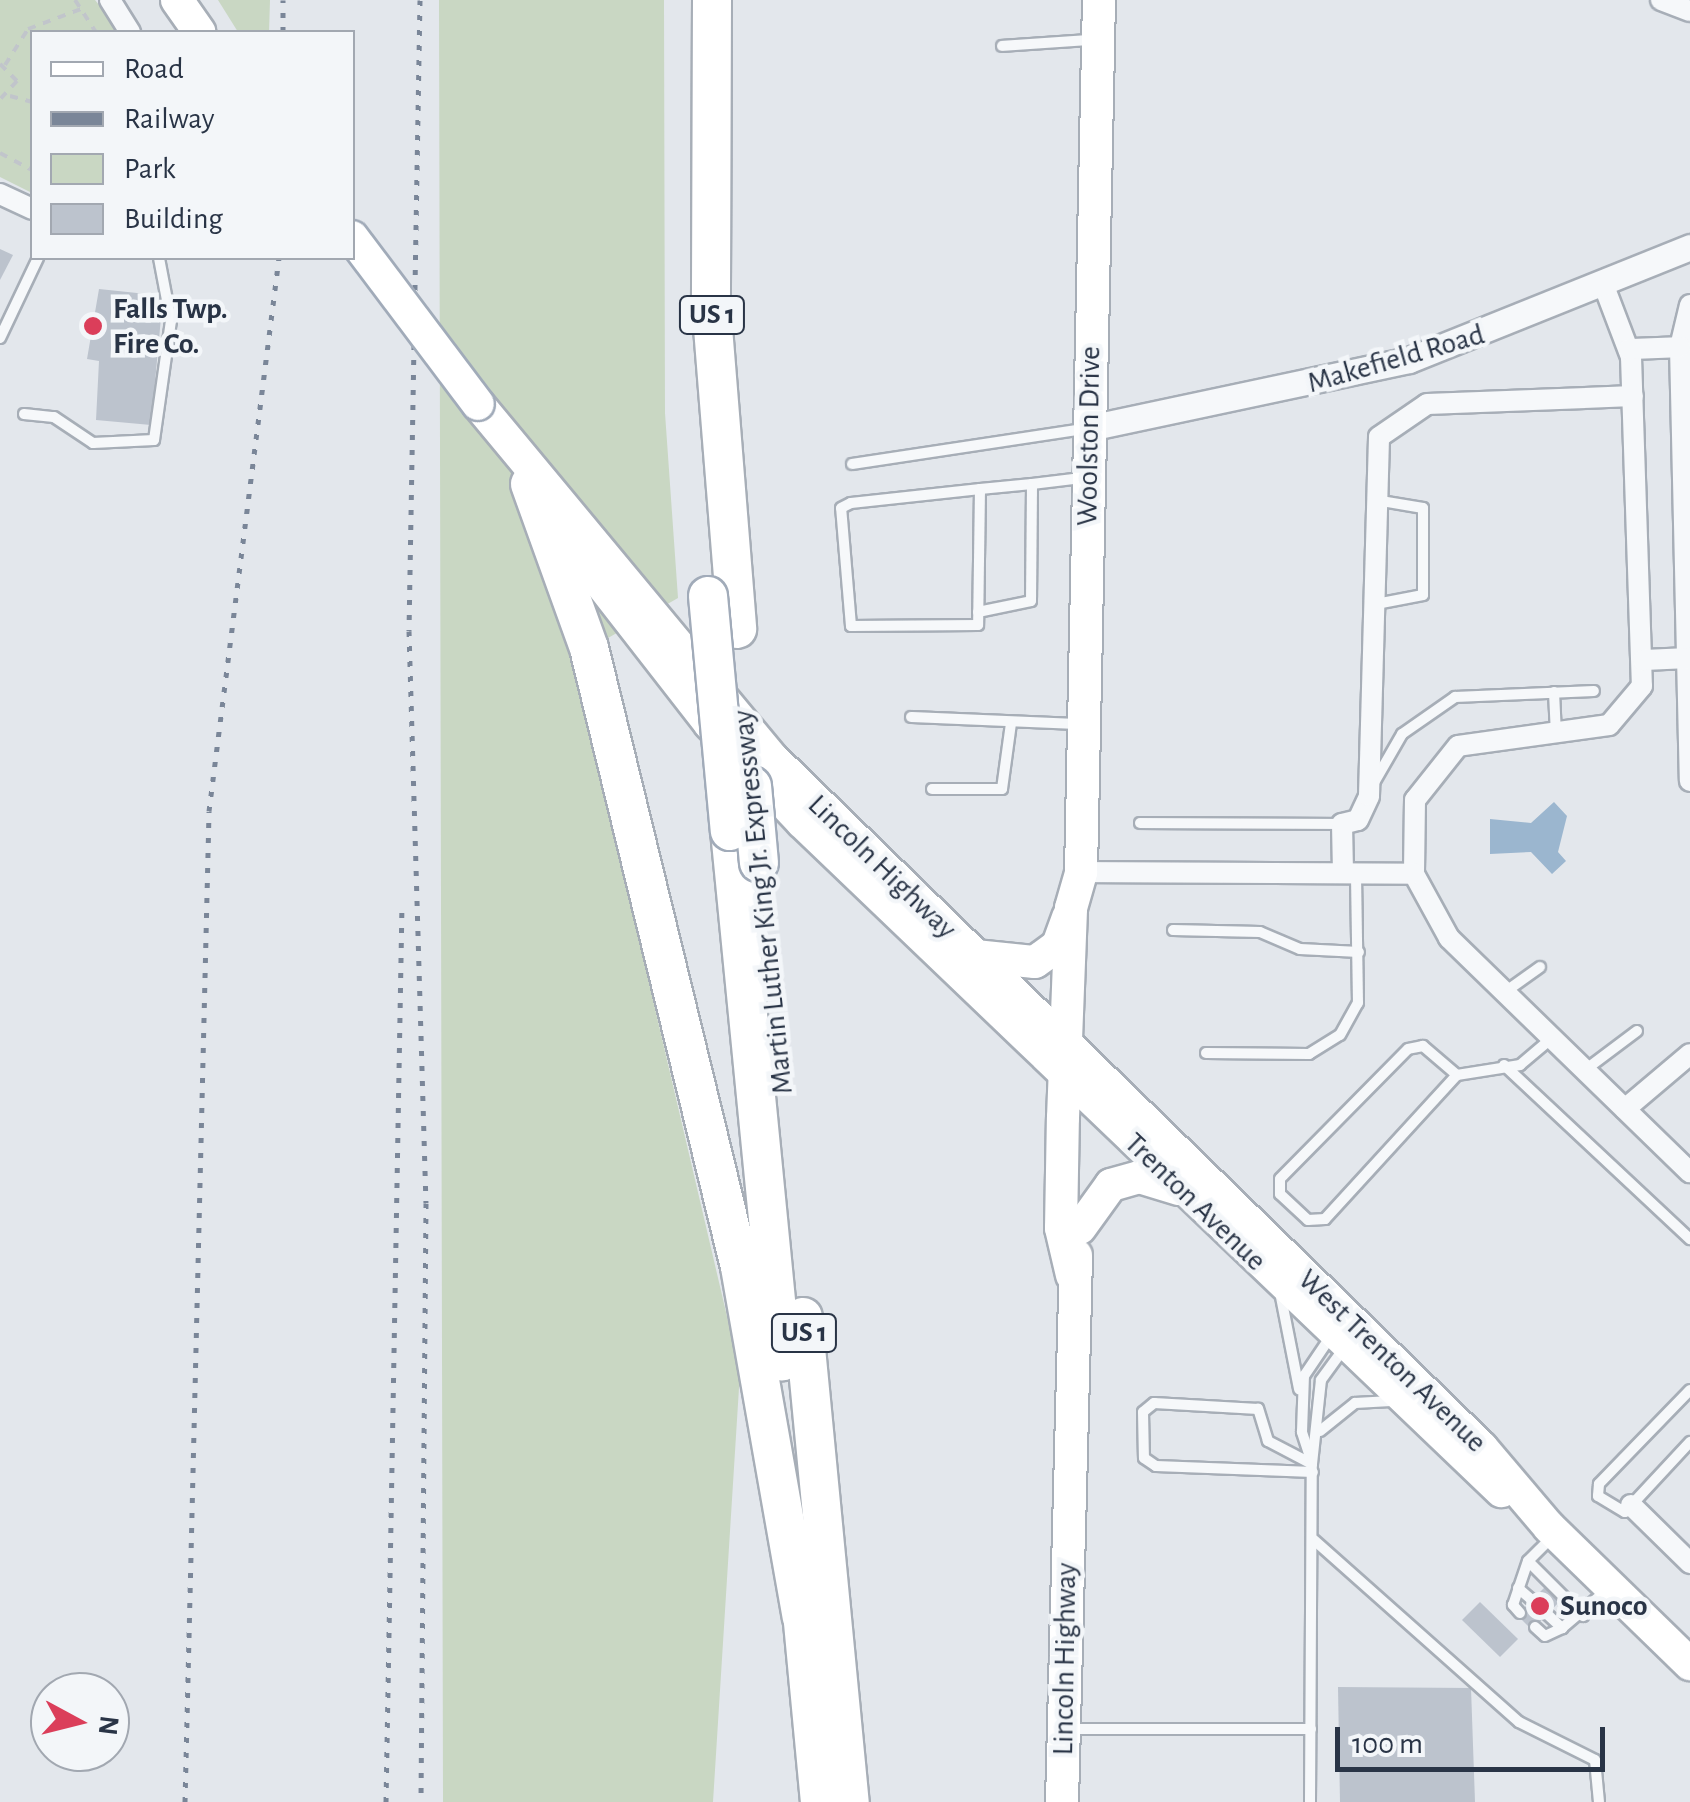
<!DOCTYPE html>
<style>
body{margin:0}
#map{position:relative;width:1690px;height:1802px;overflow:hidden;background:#e3e7ec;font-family:"Alegreya Sans",sans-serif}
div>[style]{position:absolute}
.green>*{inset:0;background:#c9d7c3}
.water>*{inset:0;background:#9bb6cf}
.building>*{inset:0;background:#bcc3cd}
.path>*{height:4px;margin-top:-2px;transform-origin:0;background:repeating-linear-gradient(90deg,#c1c5cb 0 8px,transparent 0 16px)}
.roads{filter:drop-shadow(2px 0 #a7aeb7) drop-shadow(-2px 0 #a7aeb7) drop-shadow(0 2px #a7aeb7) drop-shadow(0 -2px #a7aeb7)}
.service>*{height:10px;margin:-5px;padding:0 5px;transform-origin:5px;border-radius:5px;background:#f6f8fa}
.minor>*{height:20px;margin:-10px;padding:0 10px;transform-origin:10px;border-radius:10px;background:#f6f8fa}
.tertiary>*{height:25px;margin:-12.5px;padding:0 12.5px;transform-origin:12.5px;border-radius:12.5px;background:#f6f8fa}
.primary>*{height:32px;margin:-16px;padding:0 16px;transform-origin:16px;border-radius:16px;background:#fff}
.motorway>*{height:38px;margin:-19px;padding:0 19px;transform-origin:19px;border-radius:19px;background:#fff}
.rail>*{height:5px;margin-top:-2.5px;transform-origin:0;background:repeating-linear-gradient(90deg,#7a8698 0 5px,transparent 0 15px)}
.bridges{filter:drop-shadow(2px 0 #a1abb9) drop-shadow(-2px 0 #a1abb9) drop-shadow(0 2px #a1abb9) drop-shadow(0 -2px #a1abb9)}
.primary-bridge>*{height:32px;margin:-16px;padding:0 16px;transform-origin:16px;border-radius:16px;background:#fff}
.motorway-bridge>*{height:38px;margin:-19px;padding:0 19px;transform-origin:19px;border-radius:19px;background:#fff}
.dots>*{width:28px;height:28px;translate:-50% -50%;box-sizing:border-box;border:5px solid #f3f6f9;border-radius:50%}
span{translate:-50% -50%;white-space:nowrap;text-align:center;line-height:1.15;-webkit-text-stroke:9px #f3f6f9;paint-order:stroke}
.shield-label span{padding:2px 8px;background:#f3f6f9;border:2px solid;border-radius:8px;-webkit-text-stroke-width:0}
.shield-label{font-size:28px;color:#293446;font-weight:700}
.poi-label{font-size:30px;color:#293446;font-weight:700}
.left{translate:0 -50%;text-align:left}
.street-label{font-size:30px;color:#293446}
.legend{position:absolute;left:30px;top:30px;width:325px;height:230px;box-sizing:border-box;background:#f3f6f9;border:2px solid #a2a8b1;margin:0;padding:12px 18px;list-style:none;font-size:30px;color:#293446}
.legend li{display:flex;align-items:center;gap:20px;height:50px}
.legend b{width:50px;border:2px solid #a2a8b1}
.north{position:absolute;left:30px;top:1672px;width:100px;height:100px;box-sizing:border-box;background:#f3f6f9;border:2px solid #a2a8b1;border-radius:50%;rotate:97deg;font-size:28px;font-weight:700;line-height:40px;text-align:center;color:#293446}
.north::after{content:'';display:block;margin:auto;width:35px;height:45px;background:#db3e5a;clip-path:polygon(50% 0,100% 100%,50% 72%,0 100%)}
.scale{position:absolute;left:1335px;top:1727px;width:270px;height:45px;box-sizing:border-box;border:5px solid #293446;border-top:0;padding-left:12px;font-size:30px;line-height:35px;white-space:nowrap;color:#293446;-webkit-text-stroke:8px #f3f6f9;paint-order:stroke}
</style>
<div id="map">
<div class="green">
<i style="clip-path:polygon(0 0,95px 0,121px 32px,32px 32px,32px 193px,0 177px)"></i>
<i style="clip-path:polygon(218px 0,270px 0,269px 32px,238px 32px)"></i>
<i style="clip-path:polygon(439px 0,664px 0,665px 413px,678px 598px,573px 658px,740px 1372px,713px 1802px,443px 1802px)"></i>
</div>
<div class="water">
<i style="clip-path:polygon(1554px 802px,1567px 816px,1558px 852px,1566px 861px,1552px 874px,1531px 852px,1490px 854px,1490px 819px,1531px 823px)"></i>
</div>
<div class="building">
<i style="clip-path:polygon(0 249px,13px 255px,0 280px)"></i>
<i style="clip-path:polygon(99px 289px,156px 295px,162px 307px,151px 425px,96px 420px,99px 361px,87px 359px)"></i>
<i style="clip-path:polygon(1548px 1584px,1563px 1598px,1532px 1630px,1517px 1615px)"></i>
<i style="clip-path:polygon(1480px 1602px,1518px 1639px,1500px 1657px,1462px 1620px)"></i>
<i style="clip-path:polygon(1338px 1687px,1471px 1688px,1475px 1802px,1340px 1802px)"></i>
</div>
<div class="path">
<i style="left:75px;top:0;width:38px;rotate:57deg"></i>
<i style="left:0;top:64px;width:24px;rotate:45deg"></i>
<i style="left:17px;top:81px;width:25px;rotate:133deg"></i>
<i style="left:5px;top:65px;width:43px;rotate:-57.4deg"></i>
<i style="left:28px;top:29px;width:57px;rotate:-20.7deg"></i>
<i style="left:10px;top:96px;width:23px;rotate:15deg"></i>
<i style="left:0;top:153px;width:36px;rotate:28deg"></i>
</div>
<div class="roads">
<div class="service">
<i style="left:1002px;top:46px;width:89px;rotate:-3.9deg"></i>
<i style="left:0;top:338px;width:89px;rotate:-64.6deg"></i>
<i style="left:24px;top:414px;width:30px;rotate:6deg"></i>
<i style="left:54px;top:417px;width:47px;rotate:33.7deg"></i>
<i style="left:93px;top:443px;width:61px;rotate:-2.8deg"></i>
<i style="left:154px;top:440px;width:120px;rotate:-81.9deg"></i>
<i style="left:171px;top:321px;width:64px;rotate:-100.8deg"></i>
<i style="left:852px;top:464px;width:234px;rotate:-8.6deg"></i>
<i style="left:980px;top:489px;width:136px;rotate:90.8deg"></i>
<i style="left:978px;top:625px;width:127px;rotate:179.5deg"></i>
<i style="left:851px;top:626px;width:118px;rotate:-94.8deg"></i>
<i style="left:841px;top:508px;width:11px;rotate:-27deg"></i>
<i style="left:851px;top:503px;width:130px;rotate:-6.2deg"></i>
<i style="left:980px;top:489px;width:52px;rotate:-5.5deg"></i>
<i style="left:1032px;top:484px;width:50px;rotate:-6.8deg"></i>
<i style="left:1371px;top:605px;width:53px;rotate:-10.9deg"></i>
<i style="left:1423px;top:595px;width:87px;rotate:-90deg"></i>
<i style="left:1423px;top:508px;width:49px;rotate:-170.5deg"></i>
<i style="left:978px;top:612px;width:54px;rotate:-11.7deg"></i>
<i style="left:1031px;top:601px;width:117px;rotate:-89.5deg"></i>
<i style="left:1554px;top:692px;width:42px;rotate:87.3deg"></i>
<i style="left:911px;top:717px;width:167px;rotate:2.4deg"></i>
<i style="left:1375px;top:781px;width:54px;rotate:-60.1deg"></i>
<i style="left:1402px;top:734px;width:65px;rotate:-34.9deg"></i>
<i style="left:1455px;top:697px;width:139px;rotate:-2.5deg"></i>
<i style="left:932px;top:789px;width:70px"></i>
<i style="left:1002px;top:789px;width:67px;rotate:-82.2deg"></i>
<i style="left:1140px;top:823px;width:202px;rotate:0.3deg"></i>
<i style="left:1173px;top:930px;width:87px;rotate:1.3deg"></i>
<i style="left:1260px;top:932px;width:43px;rotate:23deg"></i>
<i style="left:1300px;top:949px;width:59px;rotate:2.9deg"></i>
<i style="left:1505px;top:992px;width:43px;rotate:-35.5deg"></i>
<i style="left:1206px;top:1053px;width:103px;rotate:0.6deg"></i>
<i style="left:1309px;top:1054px;width:36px;rotate:-32deg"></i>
<i style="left:1340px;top:1035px;width:37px;rotate:-61deg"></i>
<i style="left:1358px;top:1003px;width:130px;rotate:-90.9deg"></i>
<i style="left:1504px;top:1065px;width:255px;rotate:43.1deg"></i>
<i style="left:1585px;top:1070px;width:65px;rotate:-36.9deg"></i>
<i style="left:1457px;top:1075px;width:45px;rotate:-139.5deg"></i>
<i style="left:1423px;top:1046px;width:15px;rotate:169deg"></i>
<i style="left:1408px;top:1049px;width:182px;rotate:134.6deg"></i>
<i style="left:1280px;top:1179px;width:15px;rotate:90deg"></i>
<i style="left:1280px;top:1194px;width:38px;rotate:43deg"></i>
<i style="left:1308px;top:1220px;width:17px;rotate:-3deg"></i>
<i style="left:1325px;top:1219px;width:195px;rotate:-47.5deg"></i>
<i style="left:1457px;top:1075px;width:64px;rotate:-9deg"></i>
<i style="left:1520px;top:1065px;width:42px;rotate:-40.2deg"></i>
<i style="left:1281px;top:1297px;width:94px;rotate:78.9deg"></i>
<i style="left:1690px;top:1390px;width:131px;rotate:134.1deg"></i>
<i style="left:1599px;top:1484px;width:12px;rotate:95deg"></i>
<i style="left:1598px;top:1496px;width:31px;rotate:31deg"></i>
<i style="left:1625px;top:1512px;width:96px;rotate:-47.1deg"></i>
<i style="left:1320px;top:1431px;width:45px;rotate:-38.7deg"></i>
<i style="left:1355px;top:1403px;width:36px;rotate:-3deg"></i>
<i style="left:1312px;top:1463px;width:33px;rotate:-108deg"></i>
<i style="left:1302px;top:1432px;width:56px;rotate:-88deg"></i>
<i style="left:1304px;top:1376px;width:48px;rotate:-56deg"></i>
<i style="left:1312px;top:1464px;width:50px;rotate:-152.4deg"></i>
<i style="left:1268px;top:1441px;width:34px;rotate:-107deg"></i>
<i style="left:1258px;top:1409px;width:104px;rotate:-176.7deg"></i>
<i style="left:1154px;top:1403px;width:14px;rotate:141deg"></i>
<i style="left:1143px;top:1412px;width:46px;rotate:88.8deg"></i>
<i style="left:1144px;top:1458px;width:14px;rotate:34deg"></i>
<i style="left:1156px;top:1466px;width:157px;rotate:2.2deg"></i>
<i style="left:1314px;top:1540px;width:274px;rotate:41.6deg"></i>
<i style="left:1519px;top:1722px;width:85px;rotate:26.6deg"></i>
<i style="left:1595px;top:1760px;width:42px;rotate:84.6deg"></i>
<i style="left:1528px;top:1561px;width:78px;rotate:45deg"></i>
<i style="left:1518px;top:1588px;width:18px;rotate:41deg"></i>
<i style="left:1520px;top:1613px;width:11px;rotate:-131deg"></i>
<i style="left:1513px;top:1605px;width:46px;rotate:-71.2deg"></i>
<i style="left:1528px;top:1561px;width:33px;rotate:-45deg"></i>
<i style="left:1547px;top:1614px;width:21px;rotate:43deg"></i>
<i style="left:1535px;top:1627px;width:13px;rotate:42deg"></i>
<i style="left:1545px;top:1636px;width:19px;rotate:-25deg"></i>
<i style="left:1562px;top:1628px;width:60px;rotate:-40.3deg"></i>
<i style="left:1067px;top:1729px;width:244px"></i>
<i style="left:1310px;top:1802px;width:338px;rotate:-89.7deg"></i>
<i style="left:1312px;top:1464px;width:84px;rotate:-83.9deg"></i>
<i style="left:1321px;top:1380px;width:39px;rotate:-54deg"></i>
</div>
<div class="minor">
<i style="left:110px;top:0;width:38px;rotate:58deg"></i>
<i style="left:1661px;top:0;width:31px;rotate:21deg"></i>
<i style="left:0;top:194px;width:35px;rotate:25deg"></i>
<i style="left:1604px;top:286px;width:76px;rotate:69.2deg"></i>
<i style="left:1631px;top:357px;width:329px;rotate:88.1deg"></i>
<i style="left:1642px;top:686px;width:51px;rotate:130.2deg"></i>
<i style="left:1609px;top:725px;width:152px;rotate:172.1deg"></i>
<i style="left:1458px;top:746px;width:69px;rotate:128.5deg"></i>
<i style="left:1415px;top:800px;width:74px;rotate:90.8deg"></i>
<i style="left:1414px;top:874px;width:73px;rotate:61.3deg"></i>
<i style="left:1449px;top:938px;width:336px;rotate:44.2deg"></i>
<i style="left:1690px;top:305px;width:43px;rotate:103.4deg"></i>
<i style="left:1680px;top:347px;width:434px;rotate:88.7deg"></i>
<i style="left:1629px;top:349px;width:51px;rotate:-2.2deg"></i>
<i style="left:1643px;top:660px;width:47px;rotate:-2.4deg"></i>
<i style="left:1081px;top:872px;width:333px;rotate:0.3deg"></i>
<i style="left:1343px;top:872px;width:48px;rotate:-91.2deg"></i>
<i style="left:1342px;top:824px;width:16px;rotate:-14deg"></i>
<i style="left:1358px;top:820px;width:26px;rotate:-65deg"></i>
<i style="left:1369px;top:796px;width:359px;rotate:-88.4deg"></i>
<i style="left:1379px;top:437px;width:58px;rotate:-34.5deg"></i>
<i style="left:1427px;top:404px;width:206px;rotate:-2.2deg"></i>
<i style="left:1625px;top:1109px;width:85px;rotate:-40.2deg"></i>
<i style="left:1631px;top:1505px;width:83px;rotate:44.5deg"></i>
</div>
<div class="tertiary">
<i style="left:1089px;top:428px;width:327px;rotate:-12deg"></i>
<i style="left:1409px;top:360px;width:303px;rotate:-21.9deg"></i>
</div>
<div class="primary">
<i style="left:177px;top:0;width:39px;rotate:55deg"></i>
<i style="left:478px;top:404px;width:460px;rotate:50.3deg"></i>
<i style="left:772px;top:758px;width:990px;rotate:44.18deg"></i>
<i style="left:1482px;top:1448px;width:104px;rotate:49.7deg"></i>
<i style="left:1549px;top:1527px;width:197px;rotate:44.2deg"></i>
<i style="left:570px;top:544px;width:228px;rotate:52.1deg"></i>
<i style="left:710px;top:724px;width:134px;rotate:46.8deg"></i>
<i style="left:802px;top:822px;width:968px;rotate:43.74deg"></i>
<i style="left:975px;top:956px;width:60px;rotate:5.7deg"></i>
<i style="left:1035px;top:962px;width:29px;rotate:-36deg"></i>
<i style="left:1058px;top:945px;width:30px;rotate:-70deg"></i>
<i style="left:1080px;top:1228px;width:53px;rotate:-54.2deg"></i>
<i style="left:1111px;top:1185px;width:29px;rotate:-16deg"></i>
<i style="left:1139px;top:1177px;width:42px;rotate:16.7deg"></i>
<i style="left:1072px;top:1275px;width:48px;rotate:-103.2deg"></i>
<i style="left:1061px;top:1228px;width:110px;rotate:-89deg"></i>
<i style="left:1063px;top:1118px;width:210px;rotate:-87.8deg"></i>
<i style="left:1071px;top:908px;width:37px;rotate:-74deg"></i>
<i style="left:1081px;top:872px;width:872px;rotate:-88.82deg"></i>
<i style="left:1062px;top:1802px;width:547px;rotate:-88.53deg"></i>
</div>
<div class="motorway">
<i style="left:712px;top:0;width:303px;rotate:90.2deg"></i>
<i style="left:711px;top:303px;width:327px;rotate:85.4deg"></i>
<i style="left:530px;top:484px;width:174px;rotate:70.2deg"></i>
<i style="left:589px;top:648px;width:637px;rotate:76.29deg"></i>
<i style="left:740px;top:1267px;width:355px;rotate:80deg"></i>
<i style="left:730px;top:831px;width:533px;rotate:84.4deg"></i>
<i style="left:803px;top:1317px;width:487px;rotate:84.5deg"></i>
<i style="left:800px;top:1591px;width:212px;rotate:84.6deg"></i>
</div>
</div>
<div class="rail">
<i style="left:420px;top:0;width:631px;rotate:91deg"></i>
<i style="left:409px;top:631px;width:572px;rotate:88.3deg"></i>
<i style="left:426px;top:1203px;width:599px;rotate:90.48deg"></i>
<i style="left:283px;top:32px;width:32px;rotate:-90deg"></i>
<i style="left:185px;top:1802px;width:991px;rotate:-88.61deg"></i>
<i style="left:209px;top:811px;width:557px;rotate:-82.79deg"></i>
<i style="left:386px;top:1802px;width:895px;rotate:-88.98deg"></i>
</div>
<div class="bridges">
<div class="primary-bridge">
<i style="left:352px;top:237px;width:209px;rotate:53deg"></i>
</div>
<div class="motorway-bridge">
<i style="left:708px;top:596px;width:236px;rotate:84.7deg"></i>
<i style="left:752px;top:786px;width:77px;rotate:84.8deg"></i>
</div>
</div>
<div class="dots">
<i style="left:93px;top:326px;background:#db3e5a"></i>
<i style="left:1540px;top:1606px;background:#db3e5a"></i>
</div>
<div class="shield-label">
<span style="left:712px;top:315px">US 1</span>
<span style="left:804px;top:1333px">US 1</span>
</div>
<div class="poi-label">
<span class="left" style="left:113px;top:326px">Falls Twp.<br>Fire Co.</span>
<span class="left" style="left:1560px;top:1606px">Sunoco</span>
</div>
<div class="street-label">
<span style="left:1396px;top:359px;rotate:-16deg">Makefield Road</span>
<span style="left:1089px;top:436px;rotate:-89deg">Woolston Drive</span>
<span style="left:882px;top:867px;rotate:44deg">Lincoln Highway</span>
<span style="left:763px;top:902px;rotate:-96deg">Martin Luther King Jr. Expressway</span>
<span style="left:1195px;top:1202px;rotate:44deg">Trenton Avenue</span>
<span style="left:1392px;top:1361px;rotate:44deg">West Trenton Avenue</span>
<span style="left:1065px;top:1659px;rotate:-89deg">Lincoln Highway</span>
</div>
<ul class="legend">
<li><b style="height:12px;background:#fff"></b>Road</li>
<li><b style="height:12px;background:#7a8698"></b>Railway</li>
<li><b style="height:28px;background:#c9d7c3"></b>Park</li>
<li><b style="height:28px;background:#bcc3cd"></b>Building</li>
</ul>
<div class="north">N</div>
<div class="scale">100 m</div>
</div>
